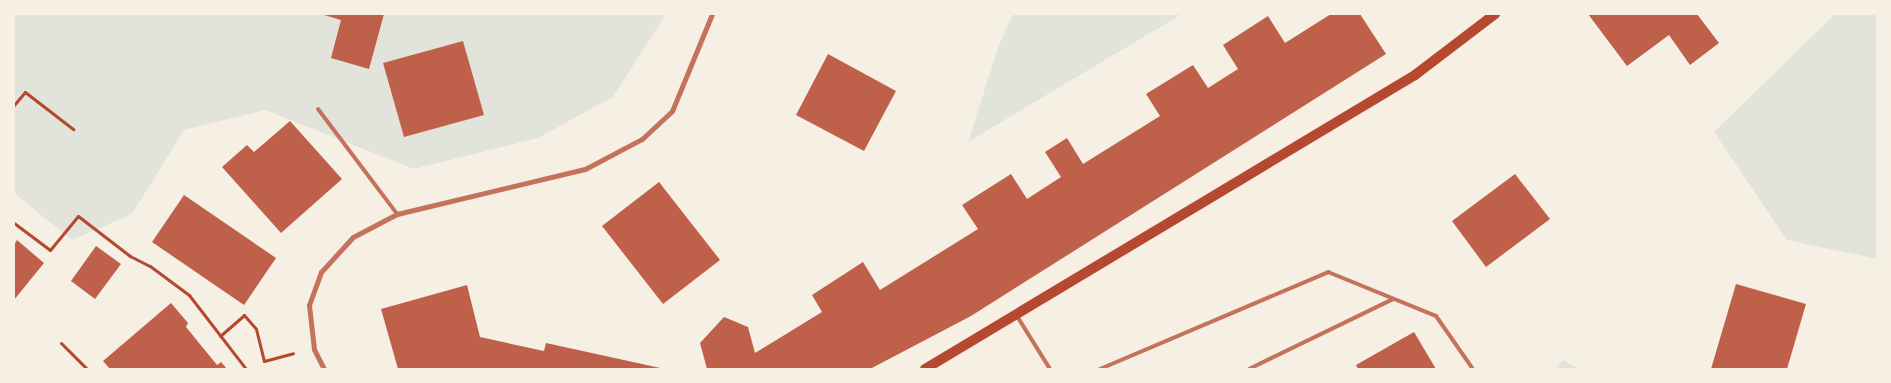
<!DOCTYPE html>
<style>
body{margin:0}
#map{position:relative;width:1891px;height:383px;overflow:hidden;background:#f6efe4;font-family:"Fira Sans",sans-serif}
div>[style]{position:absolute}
.green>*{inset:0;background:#e2e4dc}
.building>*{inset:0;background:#bf614a}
.path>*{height:3px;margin:-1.5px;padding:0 1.5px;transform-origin:1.5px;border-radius:1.5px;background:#b5482f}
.service>*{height:4px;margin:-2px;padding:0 2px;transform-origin:2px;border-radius:2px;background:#c5725c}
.minor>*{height:5px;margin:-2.5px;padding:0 2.5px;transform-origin:2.5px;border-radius:2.5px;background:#c5725c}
.secondary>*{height:10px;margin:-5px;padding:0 5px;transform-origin:5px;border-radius:5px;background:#b5482f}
span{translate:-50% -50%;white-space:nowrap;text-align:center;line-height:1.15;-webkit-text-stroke:4px #f6efe4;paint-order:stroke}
.frame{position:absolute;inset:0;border:15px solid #f6efe4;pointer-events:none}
</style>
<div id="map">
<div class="green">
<i style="clip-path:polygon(14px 14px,666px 14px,613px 97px,538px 138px,414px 169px,265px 110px,184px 130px,132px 214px,72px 240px,14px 193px)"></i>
<i style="clip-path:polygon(1013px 14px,1182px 14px,968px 142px,999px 45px)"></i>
<i style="clip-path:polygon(1835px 14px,1877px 14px,1877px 259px,1787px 240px,1714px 132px)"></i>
<i style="clip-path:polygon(1563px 360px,1579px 369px,1555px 369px)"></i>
</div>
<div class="building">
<i style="clip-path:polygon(321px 14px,384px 14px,369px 69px,331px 58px,341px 20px)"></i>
<i style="clip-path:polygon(1331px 14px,1360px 14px,1386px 54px,971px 316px,870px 369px,707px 369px,700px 343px,724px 317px,748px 327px,755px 353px,822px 312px,812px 295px,863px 262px,880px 290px,978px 229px,962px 205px,1011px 174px,1027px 199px,1061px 177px,1045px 152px,1067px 138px,1083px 164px,1160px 116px,1146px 94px,1193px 65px,1208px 88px,1238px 69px,1223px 45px,1268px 16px,1285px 43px)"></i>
<i style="clip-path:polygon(1588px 14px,1697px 14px,1719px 43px,1690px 65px,1669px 35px,1627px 66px)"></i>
<i style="clip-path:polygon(463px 41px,484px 115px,404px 137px,383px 63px)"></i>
<i style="clip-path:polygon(828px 54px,896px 91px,864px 151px,796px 115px)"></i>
<i style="clip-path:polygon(290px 121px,342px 179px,281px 233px,222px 167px,247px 145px,254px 152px)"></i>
<i style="clip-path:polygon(1515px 174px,1550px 219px,1486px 267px,1452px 221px)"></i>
<i style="clip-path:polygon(659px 182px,720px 260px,663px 304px,602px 226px)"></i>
<i style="clip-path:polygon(184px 195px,276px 258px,244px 305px,152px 242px)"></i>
<i style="clip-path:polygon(17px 240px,44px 263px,14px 300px,14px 245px)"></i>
<i style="clip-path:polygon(96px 246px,121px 264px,95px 299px,71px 281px)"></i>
<i style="clip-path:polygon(1736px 284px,1806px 304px,1787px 369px,1711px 369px)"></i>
<i style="clip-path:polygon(467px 285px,480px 337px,544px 351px,546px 343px,665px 369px,398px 369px,381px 309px)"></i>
<i style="clip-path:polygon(171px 303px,188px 323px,186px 327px,217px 365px,221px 362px,227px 369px,110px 369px,103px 361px)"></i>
<i style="clip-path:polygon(1414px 332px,1436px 369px,1358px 369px,1356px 365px)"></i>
</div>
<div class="path">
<i style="left:14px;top:105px;width:17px;rotate:-50deg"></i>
<i style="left:25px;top:92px;width:61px;rotate:37.6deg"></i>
<i style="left:14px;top:223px;width:45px;rotate:36.9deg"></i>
<i style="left:50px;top:250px;width:44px;rotate:-50.5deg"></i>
<i style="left:78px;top:216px;width:66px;rotate:37.6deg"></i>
<i style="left:130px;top:256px;width:22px;rotate:27deg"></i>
<i style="left:150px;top:266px;width:49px;rotate:36.6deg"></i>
<i style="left:189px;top:295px;width:93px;rotate:52.4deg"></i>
<i style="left:220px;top:336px;width:32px;rotate:-41deg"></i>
<i style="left:244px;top:315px;width:18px;rotate:49deg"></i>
<i style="left:256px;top:329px;width:33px;rotate:76deg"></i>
<i style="left:264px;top:361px;width:30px;rotate:-15deg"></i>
<i style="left:61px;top:343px;width:37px;rotate:45deg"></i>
</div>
<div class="service">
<i style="left:318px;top:109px;width:131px;rotate:53deg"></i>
<i style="left:1017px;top:316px;width:62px;rotate:58.1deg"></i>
<i style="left:1100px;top:369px;width:248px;rotate:-23deg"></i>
<i style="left:1328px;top:272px;width:117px;rotate:22.2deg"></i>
<i style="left:1436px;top:316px;width:65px;rotate:55.1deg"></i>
<i style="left:1249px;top:369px;width:160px;rotate:-25.9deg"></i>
</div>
<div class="minor">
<i style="left:324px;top:369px;width:22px;rotate:-117deg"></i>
<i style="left:314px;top:349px;width:44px;rotate:-96.5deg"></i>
<i style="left:309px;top:305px;width:35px;rotate:-70deg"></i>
<i style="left:321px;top:272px;width:47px;rotate:-47.6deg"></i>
<i style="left:353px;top:237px;width:50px;rotate:-27.6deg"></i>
<i style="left:397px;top:214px;width:193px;rotate:-13.5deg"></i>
<i style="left:585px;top:169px;width:64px;rotate:-27.8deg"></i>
<i style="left:642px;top:139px;width:41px;rotate:-43deg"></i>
<i style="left:672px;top:111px;width:105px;rotate:-67.6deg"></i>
</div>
<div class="secondary">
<i style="left:925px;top:369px;width:571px;rotate:-30.96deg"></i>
<i style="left:1415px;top:75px;width:101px;rotate:-37.3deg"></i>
</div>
<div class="frame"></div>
</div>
